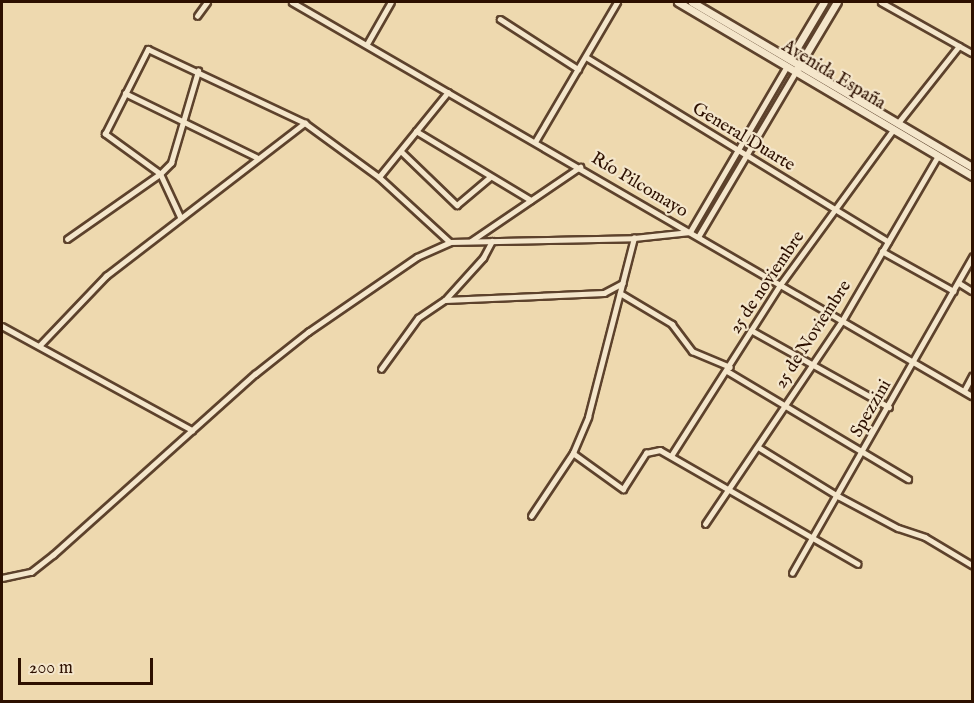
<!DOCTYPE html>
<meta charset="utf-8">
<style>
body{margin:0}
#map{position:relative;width:974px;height:703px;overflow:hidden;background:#eed9af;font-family:"IM FELL English",serif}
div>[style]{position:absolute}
.roads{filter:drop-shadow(2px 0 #5d422c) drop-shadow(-2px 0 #5d422c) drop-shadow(0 2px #5d422c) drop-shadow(0 -2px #5d422c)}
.street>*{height:4.5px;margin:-2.25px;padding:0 2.25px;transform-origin:2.25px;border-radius:2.25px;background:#f4e6cb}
.secondary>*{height:7px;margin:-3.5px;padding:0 3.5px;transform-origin:3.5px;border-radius:3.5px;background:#f4e6cb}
span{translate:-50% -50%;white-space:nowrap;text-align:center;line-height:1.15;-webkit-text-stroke:4.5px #f4e6cb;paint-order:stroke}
.street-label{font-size:18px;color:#2d1000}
.frame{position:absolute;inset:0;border:3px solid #2d1000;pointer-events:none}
.scale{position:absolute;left:18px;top:658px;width:135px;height:27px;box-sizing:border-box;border:3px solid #2d1000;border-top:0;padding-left:8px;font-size:18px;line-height:21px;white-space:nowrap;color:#2d1000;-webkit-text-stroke:4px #f4e6cb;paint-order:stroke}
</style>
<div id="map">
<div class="roads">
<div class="street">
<i style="left:292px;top:2px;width:786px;rotate:30.09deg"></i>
<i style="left:881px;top:2px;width:104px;rotate:29.3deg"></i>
<i style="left:197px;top:16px;width:17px;rotate:-54deg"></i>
<i style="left:500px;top:19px;width:93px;rotate:32.7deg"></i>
<i style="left:367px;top:44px;width:48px;rotate:-60.3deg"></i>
<i style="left:586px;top:57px;width:354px;rotate:31.4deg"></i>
<i style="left:125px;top:93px;width:146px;rotate:26deg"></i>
<i style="left:898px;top:123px;width:98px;rotate:-51.6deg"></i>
<i style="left:416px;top:131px;width:134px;rotate:31deg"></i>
<i style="left:535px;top:142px;width:162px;rotate:-59.6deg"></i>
<i style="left:401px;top:151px;width:78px;rotate:44deg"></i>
<i style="left:457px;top:205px;width:42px;rotate:-40.2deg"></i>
<i style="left:379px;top:177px;width:109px;rotate:-50.9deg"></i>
<i style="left:180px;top:217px;width:47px;rotate:-114.9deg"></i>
<i style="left:160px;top:174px;width:68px;rotate:-144deg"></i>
<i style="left:105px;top:134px;width:95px;rotate:-63.2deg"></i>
<i style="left:148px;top:49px;width:174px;rotate:25.2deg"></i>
<i style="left:305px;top:123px;width:92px;rotate:36.1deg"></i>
<i style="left:379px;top:177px;width:96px;rotate:42.5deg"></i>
<i style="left:690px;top:232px;width:192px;rotate:-59.7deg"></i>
<i style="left:698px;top:237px;width:193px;rotate:-59.4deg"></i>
<i style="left:67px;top:239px;width:113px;rotate:-35deg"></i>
<i style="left:160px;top:174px;width:16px;rotate:-45deg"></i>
<i style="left:171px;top:163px;width:96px;rotate:-73.6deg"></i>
<i style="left:471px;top:241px;width:132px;rotate:-34.2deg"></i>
<i style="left:882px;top:251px;width:82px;rotate:29.1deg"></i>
<i style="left:959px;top:283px;width:15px;rotate:32deg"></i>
<i style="left:620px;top:293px;width:61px;rotate:30.8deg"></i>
<i style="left:672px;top:324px;width:34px;rotate:53deg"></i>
<i style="left:692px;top:351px;width:41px;rotate:22.8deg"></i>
<i style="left:445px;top:300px;width:159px;rotate:-2.5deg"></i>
<i style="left:604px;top:293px;width:21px;rotate:-28deg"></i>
<i style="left:2px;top:326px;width:217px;rotate:28.7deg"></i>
<i style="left:751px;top:330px;width:158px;rotate:29.2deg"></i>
<i style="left:39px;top:346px;width:97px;rotate:-46.3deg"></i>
<i style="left:106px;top:276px;width:251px;rotate:-37.6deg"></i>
<i style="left:381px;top:369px;width:63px;rotate:-54deg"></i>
<i style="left:418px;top:318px;width:32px;rotate:-34deg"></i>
<i style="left:445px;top:300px;width:57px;rotate:-47.9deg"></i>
<i style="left:483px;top:258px;width:19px;rotate:-62deg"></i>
<i style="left:727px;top:371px;width:211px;rotate:30.8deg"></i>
<i style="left:964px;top:391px;width:17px;rotate:-62deg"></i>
<i style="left:758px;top:447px;width:94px;rotate:31.5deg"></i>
<i style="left:838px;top:496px;width:68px;rotate:28.1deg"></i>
<i style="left:898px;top:528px;width:28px;rotate:18deg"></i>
<i style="left:925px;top:537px;width:55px;rotate:30.8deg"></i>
<i style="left:573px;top:453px;width:62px;rotate:35.8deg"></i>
<i style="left:623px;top:489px;width:43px;rotate:-57.4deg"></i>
<i style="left:646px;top:453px;width:14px;rotate:-12deg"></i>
<i style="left:660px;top:450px;width:228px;rotate:29.9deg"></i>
<i style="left:671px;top:456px;width:203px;rotate:-57.5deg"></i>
<i style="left:780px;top:285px;width:192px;rotate:-53.9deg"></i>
<i style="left:531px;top:516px;width:76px;rotate:-56.3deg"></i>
<i style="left:573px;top:453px;width:39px;rotate:-67deg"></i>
<i style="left:588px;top:417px;width:185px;rotate:-75.6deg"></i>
<i style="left:705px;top:524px;width:245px;rotate:-56deg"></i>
<i style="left:842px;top:321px;width:191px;rotate:-59.8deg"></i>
<i style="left:792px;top:573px;width:364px;rotate:-60.3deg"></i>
<i style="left:2px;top:578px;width:30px;rotate:-12deg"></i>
<i style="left:31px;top:572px;width:28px;rotate:-38deg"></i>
<i style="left:53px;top:555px;width:271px;rotate:-41.9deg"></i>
<i style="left:255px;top:374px;width:68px;rotate:-38.4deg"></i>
<i style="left:308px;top:332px;width:132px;rotate:-34.5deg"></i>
<i style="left:417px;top:257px;width:36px;rotate:-24deg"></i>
<i style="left:450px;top:242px;width:184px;rotate:-1.2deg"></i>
<i style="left:634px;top:238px;width:56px;rotate:-6.1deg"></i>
</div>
<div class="secondary">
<i style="left:678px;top:2px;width:342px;rotate:30.6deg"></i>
<i style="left:692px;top:2px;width:325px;rotate:30.5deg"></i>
<i style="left:790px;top:59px;width:66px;rotate:-59.2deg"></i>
<i style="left:797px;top:69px;width:78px;rotate:-59.2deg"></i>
</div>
</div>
<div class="street-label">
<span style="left:833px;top:76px;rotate:31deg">Avenida España</span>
<span style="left:743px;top:138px;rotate:31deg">General Duarte</span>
<span style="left:639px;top:186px;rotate:31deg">Río Pilcomayo</span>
<span style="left:768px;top:283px;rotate:-56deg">25 de noviembre</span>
<span style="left:814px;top:335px;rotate:-57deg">25 de Noviembre</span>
<span style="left:872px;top:409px;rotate:-60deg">Spezzini</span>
</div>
<div class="frame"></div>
<div class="scale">200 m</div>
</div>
